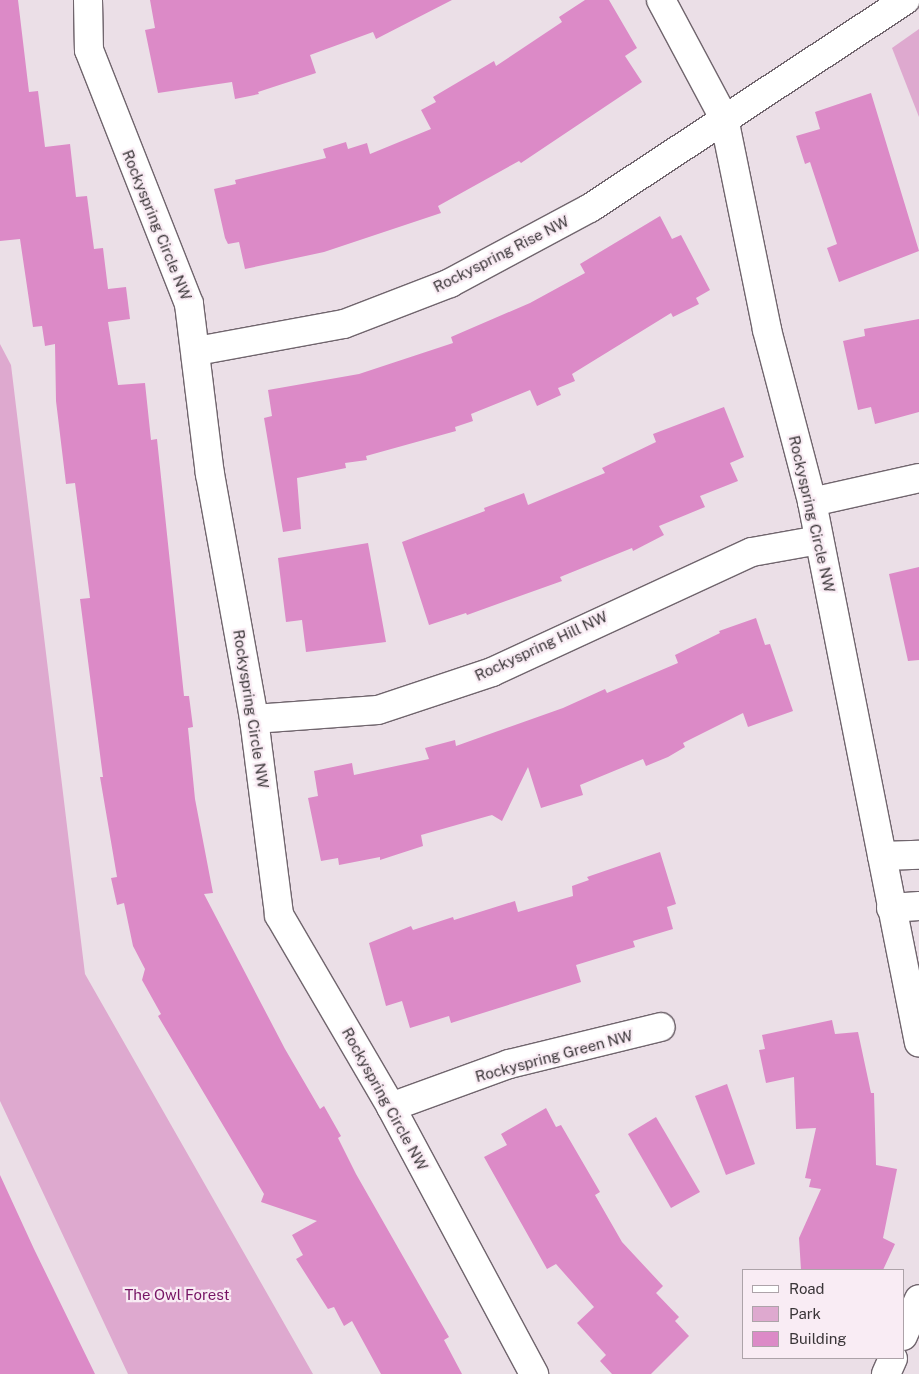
<!DOCTYPE html>
<style>
body{margin:0}
#map{position:relative;width:919px;height:1374px;overflow:hidden;background:#ebdfe7;font-family:"Public Sans",sans-serif}
div>[style]{position:absolute}
.green>*{inset:0;background:#dea9cf}
.building>*{inset:0;background:#dc8ac7}
.roads{filter:drop-shadow(1px 0 #70656d) drop-shadow(-1px 0 #70656d) drop-shadow(0 1px #70656d) drop-shadow(0 -1px #70656d)}
.minor>*{height:28px;margin:-14px;padding:0 14px;transform-origin:14px;border-radius:14px;background:#fff}
span{translate:-50% -50%;white-space:nowrap;text-align:center;line-height:1.15;-webkit-text-stroke:4.5px #f9ecf4;paint-order:stroke}
.street-label{font-size:15px;color:#3a3538}
.park-label{font-size:15px;color:#761464}
.legend{position:absolute;left:742px;top:1269px;width:162px;height:90px;box-sizing:border-box;background:#f9ecf4;border:1px solid #ada3a9;margin:0;padding:6px 9px;list-style:none;font-size:15px;color:#3a3538}
.legend li{display:flex;align-items:center;gap:10px;height:25px}
.legend b{width:25px;border:1px solid #ada3a9}
</style>
<div id="map">
<div class="green">
<i style="clip-path:polygon(919px 29px,919px 117px,892px 48px)"></i>
<i style="clip-path:polygon(0 344px,11px 365px,85px 974px,313px 1374px,128px 1374px,0 1101px)"></i>
</div>
<div class="building">
<i style="clip-path:polygon(0 0,18px 0,29px 92px,38px 91px,45px 147px,70px 144px,76px 197px,87px 196px,94px 249px,103px 248px,108px 289px,126px 287px,130px 319px,108px 322px,118px 385px,145px 383px,151px 440px,157px 439px,184px 696px,189px 696px,193px 727px,188px 728px,195px 799px,213px 893px,204px 894px,285px 1049px,320px 1109px,324px 1106px,341px 1136px,338px 1138px,356px 1174px,449px 1337px,444px 1340px,462px 1374px,381px 1374px,352px 1321px,344px 1326px,334px 1307px,328px 1309px,296px 1259px,303px 1255px,292px 1235px,317px 1221px,261px 1202px,264px 1194px,158px 1016px,161px 1014px,142px 980px,145px 969px,133px 946px,124px 903px,117px 905px,111px 878px,117px 877px,100px 777px,103px 777px,101px 762px,80px 599px,90px 598px,75px 483px,66px 484px,56px 401px,55px 344px,45px 346px,42px 326px,33px 327px,20px 239px,0 241px)"></i>
<i style="clip-path:polygon(150px 0,452px 0,376px 39px,373px 32px,310px 55px,316px 73px,258px 92px,259px 94px,235px 99px,232px 82px,158px 93px,145px 30px,155px 28px)"></i>
<i style="clip-path:polygon(585px 0,609px 0,637px 48px,625px 56px,642px 82px,521px 163px,519px 161px,438px 206px,441px 213px,324px 252px,245px 269px,239px 242px,228px 244px,225px 238px,214px 189px,236px 184px,235px 180px,326px 158px,323px 149px,346px 142px,348px 149px,367px 143px,370px 154px,431px 129px,421px 110px,436px 102px,433px 97px,494px 61px,496px 66px,562px 22px,559px 17px)"></i>
<i style="clip-path:polygon(871px 93px,919px 251px,839px 282px,827px 248px,837px 244px,810px 162px,805px 164px,796px 136px,820px 129px,815px 112px)"></i>
<i style="clip-path:polygon(660px 216px,672px 239px,681px 235px,710px 290px,696px 298px,699px 304px,673px 317px,671px 313px,572px 374px,575px 381px,558px 388px,561px 395px,537px 406px,530px 390px,471px 414px,473px 421px,455px 427px,456px 431px,366px 456px,367px 460px,345px 463px,346px 468px,297px 478px,301px 529px,283px 532px,264px 418px,272px 416px,268px 390px,359px 374px,453px 343px,451px 337px,530px 303px,585px 273px,580px 264px)"></i>
<i style="clip-path:polygon(919px 319px,919px 412px,875px 424px,871px 407px,858px 410px,843px 341px,865px 336px,864px 329px)"></i>
<i style="clip-path:polygon(724px 407px,744px 457px,730px 463px,738px 481px,700px 496px,705px 507px,659px 526px,664px 535px,633px 551px,632px 548px,560px 577px,562px 581px,467px 615px,466px 613px,429px 625px,402px 542px,485px 511px,484px 508px,524px 493px,528px 505px,605px 473px,602px 468px,656px 442px,653px 434px)"></i>
<i style="clip-path:polygon(368px 543px,386px 642px,306px 652px,302px 620px,286px 622px,278px 558px)"></i>
<i style="clip-path:polygon(919px 567px,919px 660px,908px 661px,889px 574px)"></i>
<i style="clip-path:polygon(756px 618px,765px 645px,770px 644px,793px 711px,748px 727px,743px 713px,683px 743px,685px 747px,668px 757px,646px 766px,643px 759px,580px 785px,583px 795px,541px 808px,528px 767px,502px 821px,492px 815px,421px 835px,423px 846px,380px 860px,380px 857px,339px 865px,338px 858px,321px 861px,308px 798px,318px 796px,314px 771px,352px 763px,354px 775px,429px 759px,425px 748px,455px 740px,456px 746px,563px 708px,605px 689px,607px 693px,678px 663px,675px 655px,720px 633px,719px 631px)"></i>
<i style="clip-path:polygon(660px 852px,676px 904px,667px 907px,673px 929px,633px 941px,635px 947px,576px 965px,581px 982px,451px 1023px,449px 1016px,410px 1028px,402px 1001px,386px 1006px,369px 943px,411px 926px,413px 930px,453px 917px,454px 920px,515px 901px,518px 912px,573px 896px,572px 886px,589px 880px,587px 877px)"></i>
<i style="clip-path:polygon(832px 1020px,835px 1034px,858px 1032px,871px 1093px,874px 1093px,876px 1165px,897px 1169px,883px 1238px,895px 1244px,883px 1270px,801px 1270px,799px 1238px,821px 1189px,809px 1187px,811px 1179px,805px 1178px,816px 1128px,796px 1129px,794px 1077px,766px 1083px,759px 1050px,765px 1049px,762px 1035px)"></i>
<i style="clip-path:polygon(727px 1084px,755px 1164px,726px 1175px,695px 1096px)"></i>
<i style="clip-path:polygon(546px 1108px,556px 1127px,561px 1125px,600px 1192px,595px 1195px,622px 1242px,663px 1286px,656px 1293px,679px 1317px,675px 1321px,689px 1336px,651px 1374px,612px 1374px,600px 1361px,606px 1355px,577px 1323px,594px 1307px,556px 1264px,547px 1269px,484px 1157px,507px 1145px,501px 1134px)"></i>
<i style="clip-path:polygon(656px 1117px,700px 1192px,671px 1208px,628px 1134px)"></i>
<i style="clip-path:polygon(0 1175px,34px 1249px,95px 1374px,0 1374px)"></i>
</div>
<div class="roads">
<div class="minor">
<i style="left:88px;top:0;width:50px;rotate:88.9deg"></i>
<i style="left:89px;top:50px;width:273px;rotate:68.5deg"></i>
<i style="left:189px;top:304px;width:171px;rotate:83deg"></i>
<i style="left:210px;top:474px;width:249px;rotate:79.8deg"></i>
<i style="left:254px;top:719px;width:198px;rotate:82.7deg"></i>
<i style="left:279px;top:915px;width:222px;rotate:59.7deg"></i>
<i style="left:391px;top:1107px;width:303px;rotate:61.8deg"></i>
<i style="left:661px;top:0;width:134px;rotate:61.9deg"></i>
<i style="left:724px;top:118px;width:216px;rotate:78.5deg"></i>
<i style="left:767px;top:330px;width:178px;rotate:75.3deg"></i>
<i style="left:812px;top:502px;width:551px;rotate:78.81deg"></i>
<i style="left:197px;top:351px;width:149px;rotate:-10.4deg"></i>
<i style="left:344px;top:324px;width:114px;rotate:-21.1deg"></i>
<i style="left:450px;top:283px;width:159px;rotate:-28.2deg"></i>
<i style="left:590px;top:208px;width:378px;rotate:-33.4deg"></i>
<i style="left:812px;top:502px;width:110px;rotate:-12.6deg"></i>
<i style="left:254px;top:719px;width:124px;rotate:-4.2deg"></i>
<i style="left:378px;top:710px;width:120px;rotate:-18.4deg"></i>
<i style="left:492px;top:672px;width:286px;rotate:-24.8deg"></i>
<i style="left:752px;top:552px;width:68px;rotate:-10.2deg"></i>
<i style="left:882px;top:856px;width:37px;rotate:-2deg"></i>
<i style="left:891px;top:908px;width:28px;rotate:-4deg"></i>
<i style="left:391px;top:1107px;width:126px;rotate:-20deg"></i>
<i style="left:509px;top:1064px;width:156px;rotate:-13.7deg"></i>
<i style="left:903px;top:1336px;width:40px;rotate:-66.6deg"></i>
<i style="left:886px;top:1374px;width:17px;rotate:-66deg"></i>
</div>
</div>
<div class="street-label">
<span style="left:157px;top:225px;rotate:68deg">Rockyspring Circle NW</span>
<span style="left:501px;top:254px;rotate:-27deg">Rockyspring Rise NW</span>
<span style="left:812px;top:514px;rotate:77deg">Rockyspring Circle NW</span>
<span style="left:541px;top:646px;rotate:-25deg">Rockyspring Hill NW</span>
<span style="left:251px;top:709px;rotate:81deg">Rockyspring Circle NW</span>
<span style="left:554px;top:1056px;rotate:-15deg">Rockyspring Green NW</span>
<span style="left:385px;top:1099px;rotate:61deg">Rockyspring Circle NW</span>
</div>
<div class="park-label">
<span style="left:177px;top:1295px">The Owl Forest</span>
</div>
<ul class="legend">
<li><b style="height:6px;background:#fff"></b>Road</li>
<li><b style="height:14px;background:#dea9cf"></b>Park</li>
<li><b style="height:14px;background:#dc8ac7"></b>Building</li>
</ul>
</div>
